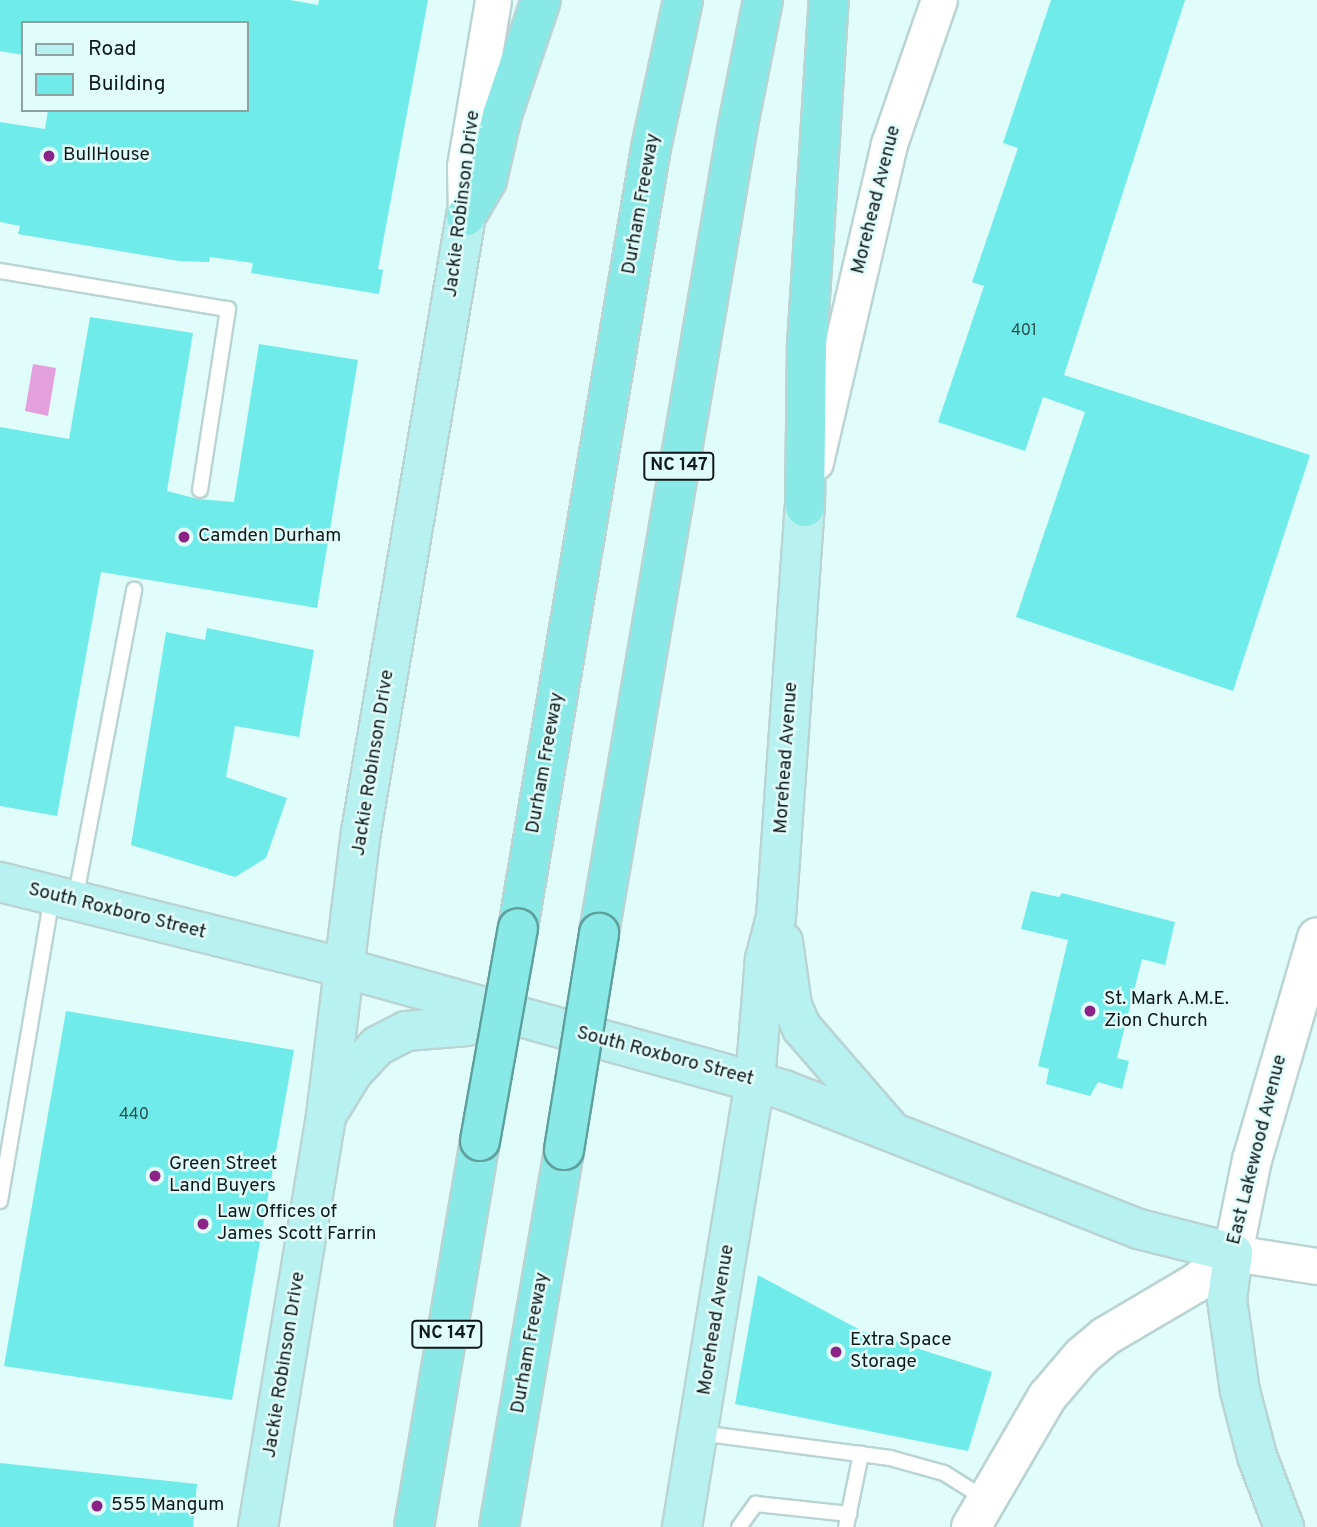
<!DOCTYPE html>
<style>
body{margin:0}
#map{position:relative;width:1317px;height:1527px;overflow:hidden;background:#e1fdfb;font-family:Overpass,sans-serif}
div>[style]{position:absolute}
.water>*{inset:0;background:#e3a0dd}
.building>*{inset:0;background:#6fecea}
.roads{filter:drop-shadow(2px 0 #b9d4d3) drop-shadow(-2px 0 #b9d4d3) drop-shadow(0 2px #b9d4d3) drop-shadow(0 -2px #b9d4d3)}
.service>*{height:14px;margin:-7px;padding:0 7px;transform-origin:7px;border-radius:7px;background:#fff}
.tertiary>*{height:35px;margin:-17.5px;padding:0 17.5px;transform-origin:17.5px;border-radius:17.5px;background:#fff}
.secondary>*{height:38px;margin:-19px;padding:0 19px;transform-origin:19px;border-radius:19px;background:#fff}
.primary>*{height:38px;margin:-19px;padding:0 19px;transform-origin:19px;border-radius:19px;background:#b8f2f0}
.motorway>*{height:38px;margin:-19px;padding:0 19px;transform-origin:19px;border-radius:19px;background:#88e9e6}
.bridges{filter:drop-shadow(2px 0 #5ea09e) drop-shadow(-2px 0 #5ea09e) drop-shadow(0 2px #5ea09e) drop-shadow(0 -2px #5ea09e)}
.motorway-bridge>*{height:38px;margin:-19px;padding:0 19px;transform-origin:19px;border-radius:19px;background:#88e9e6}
.dots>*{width:19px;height:19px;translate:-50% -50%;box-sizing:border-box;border:4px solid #e1fdfb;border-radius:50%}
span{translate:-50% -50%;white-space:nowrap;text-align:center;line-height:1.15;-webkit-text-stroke:5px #e1fdfb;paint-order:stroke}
.number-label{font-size:16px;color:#284e4d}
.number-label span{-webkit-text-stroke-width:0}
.shield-label span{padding:2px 5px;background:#e1fdfb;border:2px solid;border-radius:5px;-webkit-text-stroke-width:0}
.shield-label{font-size:18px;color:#101919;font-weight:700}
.poi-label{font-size:19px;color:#101919}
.left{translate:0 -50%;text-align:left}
.street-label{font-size:19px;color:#101919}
.legend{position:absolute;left:21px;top:21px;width:228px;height:91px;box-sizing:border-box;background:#e1fdfb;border:2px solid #8da2a1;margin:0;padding:9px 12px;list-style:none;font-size:21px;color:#101919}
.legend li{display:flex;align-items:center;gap:14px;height:35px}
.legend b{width:35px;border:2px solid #8da2a1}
</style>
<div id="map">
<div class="water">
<i style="clip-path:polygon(33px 364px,56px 368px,48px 416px,25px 411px)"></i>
</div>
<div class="building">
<i style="clip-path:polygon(0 0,290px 0,318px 5px,319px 0,428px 0,378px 269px,383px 270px,379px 294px,251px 273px,253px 263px,210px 257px,209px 262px,179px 261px,18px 234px,20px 226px,0 222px,0 122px,45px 129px,48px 110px,247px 110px,247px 23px,23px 23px,23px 55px,0 51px)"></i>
<i style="clip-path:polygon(1051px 0,1185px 0,1064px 375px,1310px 455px,1233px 691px,1016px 617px,1085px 412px,1043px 397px,1025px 451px,938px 422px,984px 286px,972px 282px,1018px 148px,1003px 143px)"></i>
<i style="clip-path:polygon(90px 317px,193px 333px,167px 491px,198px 499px,234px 502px,259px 344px,358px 360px,317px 608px,101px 572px,57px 816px,0 806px,0 427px,69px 439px)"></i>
<i style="clip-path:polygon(207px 628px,314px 650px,299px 737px,235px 726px,226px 777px,287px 798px,266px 858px,235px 877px,131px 845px,166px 632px,205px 640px)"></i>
<i style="clip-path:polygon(1031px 891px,1059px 897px,1062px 893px,1175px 922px,1165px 965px,1142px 959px,1117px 1058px,1129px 1061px,1122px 1089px,1098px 1082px,1090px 1096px,1046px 1084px,1049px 1069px,1038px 1066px,1068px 940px,1021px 929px)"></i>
<i style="clip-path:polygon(66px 1011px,294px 1050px,232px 1400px,4px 1366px)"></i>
<i style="clip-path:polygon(758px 1275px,862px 1331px,992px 1372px,968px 1451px,735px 1404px)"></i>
<i style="clip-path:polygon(0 1463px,197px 1484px,193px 1527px,0 1527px)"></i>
</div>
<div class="roads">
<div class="service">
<i style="left:0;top:271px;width:231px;rotate:9.5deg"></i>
<i style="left:228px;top:309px;width:183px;rotate:98.8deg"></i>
<i style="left:75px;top:900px;width:316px;rotate:-79.2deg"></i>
<i style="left:0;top:1201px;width:309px;rotate:-80.3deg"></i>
<i style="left:700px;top:1433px;width:192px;rotate:7.5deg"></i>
<i style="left:890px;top:1458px;width:56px;rotate:15.5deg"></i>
<i style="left:944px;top:1473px;width:51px;rotate:32.1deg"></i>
<i style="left:739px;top:1527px;width:29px;rotate:-54deg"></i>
<i style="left:756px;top:1504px;width:94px;rotate:6.1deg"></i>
<i style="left:846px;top:1527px;width:75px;rotate:-78.4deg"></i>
</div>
<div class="tertiary">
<i style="left:466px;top:216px;width:50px;rotate:-91.1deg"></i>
<i style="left:465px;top:166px;width:168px;rotate:-80.4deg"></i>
<i style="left:815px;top:462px;width:326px;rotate:-76.9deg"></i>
<i style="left:889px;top:144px;width:152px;rotate:-70.9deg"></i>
<i style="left:1233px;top:1253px;width:85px;rotate:8.8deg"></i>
</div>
<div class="secondary">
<i style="left:971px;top:1527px;width:151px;rotate:-59.7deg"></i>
<i style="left:1047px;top:1397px;width:54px;rotate:-49.5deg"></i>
<i style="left:1082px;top:1356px;width:31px;rotate:-40deg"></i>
<i style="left:1106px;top:1336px;width:104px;rotate:-30.5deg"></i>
<i style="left:1196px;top:1283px;width:48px;rotate:-39deg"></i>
<i style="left:1233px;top:1253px;width:95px;rotate:-78.5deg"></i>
<i style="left:1252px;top:1160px;width:232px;rotate:-73.7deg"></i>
</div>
<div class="primary">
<i style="left:0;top:882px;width:355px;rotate:14deg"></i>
<i style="left:344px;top:968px;width:457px;rotate:15.5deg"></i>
<i style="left:784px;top:1090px;width:381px;rotate:21.4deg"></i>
<i style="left:1139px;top:1229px;width:97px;rotate:14.3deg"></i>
<i style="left:1233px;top:1253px;width:46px;rotate:97.4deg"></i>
<i style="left:1227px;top:1299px;width:93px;rotate:82deg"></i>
<i style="left:1240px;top:1391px;width:67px;rotate:75.3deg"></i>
<i style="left:1257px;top:1456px;width:76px;rotate:69.2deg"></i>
<i style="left:783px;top:942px;width:65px;rotate:82deg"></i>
<i style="left:792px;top:1006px;width:24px;rotate:66deg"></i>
<i style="left:802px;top:1028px;width:130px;rotate:49.1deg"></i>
<i style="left:327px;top:1114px;width:49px;rotate:-58.2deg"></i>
<i style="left:353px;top:1072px;width:35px;rotate:-47deg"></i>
<i style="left:377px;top:1046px;width:33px;rotate:-27deg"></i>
<i style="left:406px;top:1031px;width:61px;rotate:-4.7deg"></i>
<i style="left:467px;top:1026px;width:26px;rotate:-40deg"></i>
<i style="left:258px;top:1527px;width:417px;rotate:-80.6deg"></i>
<i style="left:326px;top:1116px;width:286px;rotate:-83deg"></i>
<i style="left:361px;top:832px;width:625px;rotate:-80.33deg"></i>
<i style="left:682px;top:1527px;width:451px;rotate:-80.7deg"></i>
<i style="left:755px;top:1082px;width:123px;rotate:-85.4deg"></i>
<i style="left:765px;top:959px;width:43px;rotate:-75.3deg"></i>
<i style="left:776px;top:917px;width:411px;rotate:-86deg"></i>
</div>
<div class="motorway">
<i style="left:466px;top:216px;width:42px;rotate:-59.7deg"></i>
<i style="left:487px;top:180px;width:67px;rotate:-77deg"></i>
<i style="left:502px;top:115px;width:121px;rotate:-71.3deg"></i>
<i style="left:805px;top:507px;width:162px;rotate:-89.3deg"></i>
<i style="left:807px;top:345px;width:346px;rotate:-86.4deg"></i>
<i style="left:518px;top:928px;width:791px;rotate:-80.32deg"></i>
<i style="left:651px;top:148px;width:151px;rotate:-77.8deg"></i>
<i style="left:599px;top:933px;width:820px;rotate:-80.24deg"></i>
<i style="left:738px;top:125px;width:127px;rotate:-78.7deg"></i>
<i style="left:414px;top:1527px;width:392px;rotate:-80.3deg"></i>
<i style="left:499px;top:1527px;width:383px;rotate:-80.2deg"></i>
</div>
</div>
<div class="bridges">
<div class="motorway-bridge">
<i style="left:480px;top:1141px;width:216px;rotate:-79.9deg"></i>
<i style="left:564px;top:1150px;width:220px;rotate:-80.8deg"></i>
</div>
</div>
<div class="dots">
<i style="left:49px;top:156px;background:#8c2387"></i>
<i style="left:184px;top:537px;background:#8c2387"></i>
<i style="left:1090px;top:1011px;background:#8c2387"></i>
<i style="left:155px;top:1176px;background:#8c2387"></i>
<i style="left:203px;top:1224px;background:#8c2387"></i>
<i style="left:836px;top:1352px;background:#8c2387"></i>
<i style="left:97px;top:1506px;background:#8c2387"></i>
</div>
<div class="number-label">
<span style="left:1024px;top:331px">401</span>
<span style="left:134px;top:1115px">440</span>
</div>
<div class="shield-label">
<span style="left:679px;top:466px">NC 147</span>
<span style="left:447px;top:1334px">NC 147</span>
</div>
<div class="poi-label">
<span class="left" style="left:63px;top:156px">BullHouse</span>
<span class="left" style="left:198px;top:537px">Camden Durham</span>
<span class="left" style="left:1104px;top:1011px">St. Mark A.M.E.<br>Zion Church</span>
<span class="left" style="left:169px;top:1176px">Green Street<br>Land Buyers</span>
<span class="left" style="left:217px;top:1224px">Law Offices of<br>James Scott Farrin</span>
<span class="left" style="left:850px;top:1352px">Extra Space<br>Storage</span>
<span class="left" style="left:111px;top:1506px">555 Mangum</span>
</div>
<div class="street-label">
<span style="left:877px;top:200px;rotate:-76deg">Morehead Avenue</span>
<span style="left:463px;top:204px;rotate:-83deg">Jackie Robinson Drive</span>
<span style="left:642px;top:204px;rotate:-80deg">Durham Freeway</span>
<span style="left:787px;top:758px;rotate:-86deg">Morehead Avenue</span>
<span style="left:374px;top:763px;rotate:-81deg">Jackie Robinson Drive</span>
<span style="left:546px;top:763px;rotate:-80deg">Durham Freeway</span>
<span style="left:117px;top:912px;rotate:14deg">South Roxboro Street</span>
<span style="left:665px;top:1057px;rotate:15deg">South Roxboro Street</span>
<span style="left:1258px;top:1150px;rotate:-76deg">East Lakewood Avenue</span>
<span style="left:717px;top:1320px;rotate:-81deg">Morehead Avenue</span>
<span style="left:531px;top:1343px;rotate:-80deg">Durham Freeway</span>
<span style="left:285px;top:1365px;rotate:-81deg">Jackie Robinson Drive</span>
</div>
<ul class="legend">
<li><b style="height:9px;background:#b8f2f0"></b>Road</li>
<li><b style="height:19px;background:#6fecea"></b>Building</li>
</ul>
</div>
